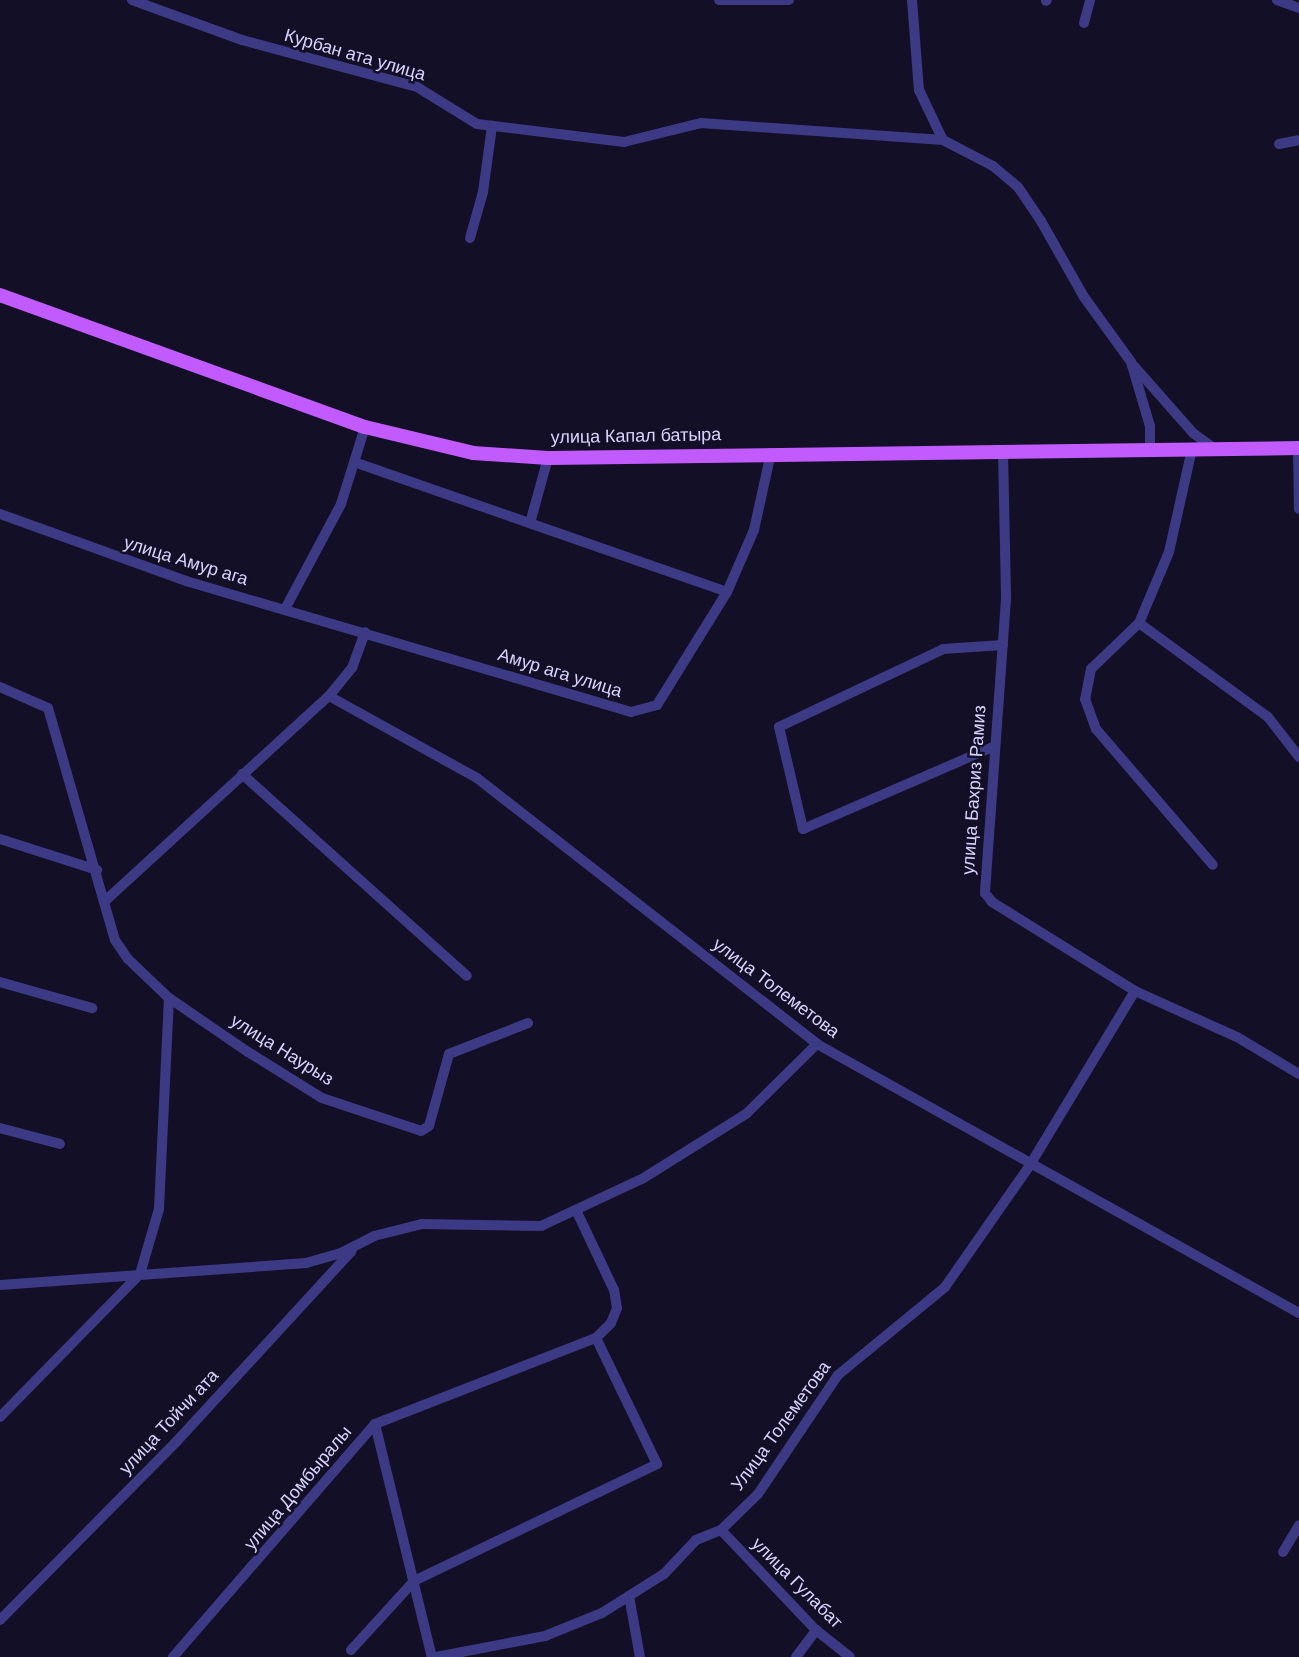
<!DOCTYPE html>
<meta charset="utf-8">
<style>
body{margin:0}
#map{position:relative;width:1299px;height:1657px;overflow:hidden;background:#130f26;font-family:"DM Sans",sans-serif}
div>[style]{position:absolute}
.minor>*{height:10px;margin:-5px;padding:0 5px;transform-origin:5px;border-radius:5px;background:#3d3a85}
.major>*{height:14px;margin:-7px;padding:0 7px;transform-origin:7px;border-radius:7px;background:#c25bff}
span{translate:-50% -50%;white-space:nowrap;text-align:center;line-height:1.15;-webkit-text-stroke:5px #130f26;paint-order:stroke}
.street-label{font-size:18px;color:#d9d4ff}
</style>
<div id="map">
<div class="minor">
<i style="left:132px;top:0;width:117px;rotate:20deg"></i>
<i style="left:242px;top:40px;width:181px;rotate:15deg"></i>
<i style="left:417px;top:87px;width:70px;rotate:31.7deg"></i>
<i style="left:477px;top:124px;width:148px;rotate:7deg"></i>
<i style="left:624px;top:142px;width:79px;rotate:-13.9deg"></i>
<i style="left:701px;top:123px;width:243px;rotate:4deg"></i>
<i style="left:719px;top:0;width:70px"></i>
<i style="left:912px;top:0;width:90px;rotate:85.6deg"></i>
<i style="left:919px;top:90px;width:55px;rotate:64.4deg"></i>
<i style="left:943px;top:140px;width:56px;rotate:27.5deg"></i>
<i style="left:993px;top:166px;width:33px;rotate:40deg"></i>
<i style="left:1018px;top:187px;width:41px;rotate:55.9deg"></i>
<i style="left:1041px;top:221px;width:87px;rotate:60.5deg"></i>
<i style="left:1084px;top:297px;width:80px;rotate:54.1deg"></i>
<i style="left:1131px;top:362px;width:67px;rotate:73.5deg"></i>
<i style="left:1150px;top:426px;width:24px;rotate:90deg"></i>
<i style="left:1277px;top:0;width:23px;rotate:20deg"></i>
<i style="left:1046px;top:1px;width:1px;rotate:-45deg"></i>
<i style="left:1084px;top:23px;width:24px;rotate:-75deg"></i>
<i style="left:1279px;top:144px;width:20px;rotate:-11deg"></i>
<i style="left:470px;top:238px;width:48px;rotate:-74.2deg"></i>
<i style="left:483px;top:192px;width:67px;rotate:-82.2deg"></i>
<i style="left:1134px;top:366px;width:89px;rotate:48.6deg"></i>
<i style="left:1193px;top:433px;width:27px;rotate:36deg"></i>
<i style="left:1298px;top:448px;width:61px;rotate:89.1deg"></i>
<i style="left:1192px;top:449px;width:106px;rotate:102.6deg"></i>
<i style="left:1169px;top:552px;width:77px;rotate:112.9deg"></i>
<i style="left:1139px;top:623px;width:66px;rotate:136.2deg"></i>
<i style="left:1091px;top:669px;width:31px;rotate:101deg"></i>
<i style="left:1085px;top:699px;width:32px;rotate:70deg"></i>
<i style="left:1096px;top:729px;width:179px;rotate:49.3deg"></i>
<i style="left:1003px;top:452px;width:147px;rotate:88.8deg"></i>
<i style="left:1006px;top:599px;width:295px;rotate:94.1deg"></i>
<i style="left:985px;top:893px;width:11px;rotate:52deg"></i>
<i style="left:992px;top:902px;width:168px;rotate:31.9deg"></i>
<i style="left:1135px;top:991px;width:112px;rotate:24.3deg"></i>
<i style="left:1237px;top:1037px;width:72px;rotate:30.8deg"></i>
<i style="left:354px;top:462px;width:395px;rotate:19.2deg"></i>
<i style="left:727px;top:592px;width:68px;rotate:-66.5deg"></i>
<i style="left:754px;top:530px;width:79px;rotate:-77.6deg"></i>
<i style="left:0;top:514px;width:198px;rotate:19.8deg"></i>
<i style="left:186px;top:581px;width:464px;rotate:16.4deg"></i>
<i style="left:631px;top:712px;width:27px;rotate:-15deg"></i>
<i style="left:657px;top:705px;width:133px;rotate:-58.2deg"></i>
<i style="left:530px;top:523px;width:67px;rotate:-74.5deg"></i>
<i style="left:285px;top:609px;width:119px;rotate:-61.9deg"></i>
<i style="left:341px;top:504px;width:81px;rotate:-72.7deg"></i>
<i style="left:1139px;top:623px;width:160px;rotate:36.1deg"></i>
<i style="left:1268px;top:717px;width:51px;rotate:52.2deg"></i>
<i style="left:0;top:687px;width:52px;rotate:23.6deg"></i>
<i style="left:48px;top:708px;width:241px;rotate:73.9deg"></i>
<i style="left:115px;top:940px;width:23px;rotate:56deg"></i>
<i style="left:128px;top:959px;width:57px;rotate:43.6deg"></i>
<i style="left:169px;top:998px;width:96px;rotate:34.4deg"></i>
<i style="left:248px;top:1052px;width:87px;rotate:31.9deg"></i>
<i style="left:322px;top:1098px;width:104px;rotate:18.4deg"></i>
<i style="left:421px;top:1131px;width:9px;rotate:-32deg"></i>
<i style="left:429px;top:1126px;width:75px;rotate:-74.5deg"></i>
<i style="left:449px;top:1054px;width:85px;rotate:-21.4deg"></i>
<i style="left:329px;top:696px;width:169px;rotate:29deg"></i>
<i style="left:477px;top:778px;width:432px;rotate:38deg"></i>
<i style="left:817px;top:1044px;width:552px;rotate:29.17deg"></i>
<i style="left:995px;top:746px;width:209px;rotate:156.6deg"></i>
<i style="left:803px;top:829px;width:105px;rotate:-103.2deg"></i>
<i style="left:779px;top:727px;width:182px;rotate:-25.4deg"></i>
<i style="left:943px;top:649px;width:60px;rotate:-3.8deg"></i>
<i style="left:242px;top:774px;width:302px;rotate:41.9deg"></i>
<i style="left:0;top:839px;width:102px;rotate:17.7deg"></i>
<i style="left:105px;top:901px;width:304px;rotate:-42.5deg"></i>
<i style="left:329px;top:696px;width:36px;rotate:-51deg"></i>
<i style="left:352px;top:668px;width:38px;rotate:-70deg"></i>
<i style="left:0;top:982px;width:96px;rotate:15.8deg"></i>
<i style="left:0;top:1128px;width:62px;rotate:14.9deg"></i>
<i style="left:0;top:1285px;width:307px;rotate:-4.1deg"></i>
<i style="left:306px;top:1263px;width:36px;rotate:-16deg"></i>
<i style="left:341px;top:1253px;width:37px;rotate:-27deg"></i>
<i style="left:374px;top:1236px;width:49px;rotate:-14deg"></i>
<i style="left:422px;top:1224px;width:119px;rotate:1deg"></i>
<i style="left:541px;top:1226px;width:111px;rotate:-25deg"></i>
<i style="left:642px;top:1179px;width:123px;rotate:-32deg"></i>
<i style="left:746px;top:1114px;width:100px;rotate:-44.6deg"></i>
<i style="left:0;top:1417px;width:200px;rotate:-45.6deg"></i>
<i style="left:140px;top:1274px;width:68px;rotate:-73.7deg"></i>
<i style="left:159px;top:1209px;width:211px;rotate:-87.3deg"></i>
<i style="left:375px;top:1424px;width:240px;rotate:76.3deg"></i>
<i style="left:721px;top:1530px;width:138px;rotate:46.5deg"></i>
<i style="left:816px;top:1630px;width:43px;rotate:38.5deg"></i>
<i style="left:1283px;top:1552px;width:31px;rotate:-59deg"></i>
<i style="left:629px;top:1596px;width:62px;rotate:79.8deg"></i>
<i style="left:0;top:1620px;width:252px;rotate:-45.3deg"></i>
<i style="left:177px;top:1441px;width:258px;rotate:-47.4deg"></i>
<i style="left:351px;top:1650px;width:93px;rotate:-47.6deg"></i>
<i style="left:414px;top:1581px;width:270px;rotate:-25.7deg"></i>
<i style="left:657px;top:1464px;width:140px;rotate:-115.8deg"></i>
<i style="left:173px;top:1657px;width:308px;rotate:-49.1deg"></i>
<i style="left:375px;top:1424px;width:237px;rotate:-21.3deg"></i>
<i style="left:596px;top:1338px;width:21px;rotate:-45deg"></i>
<i style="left:611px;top:1323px;width:16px;rotate:-68deg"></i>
<i style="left:617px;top:1308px;width:18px;rotate:-99deg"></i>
<i style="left:614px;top:1290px;width:86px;rotate:-115.4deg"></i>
<i style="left:436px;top:1657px;width:111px;rotate:-10.9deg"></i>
<i style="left:545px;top:1636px;width:61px;rotate:-22deg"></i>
<i style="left:602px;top:1613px;width:73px;rotate:-32.2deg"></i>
<i style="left:664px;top:1574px;width:47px;rotate:-46.7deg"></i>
<i style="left:696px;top:1540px;width:27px;rotate:-22deg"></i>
<i style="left:721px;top:1530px;width:52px;rotate:-44.2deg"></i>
<i style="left:758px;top:1494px;width:143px;rotate:-56.1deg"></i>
<i style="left:838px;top:1375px;width:139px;rotate:-39.4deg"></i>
<i style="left:945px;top:1287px;width:149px;rotate:-55.1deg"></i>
<i style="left:1030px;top:1165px;width:203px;rotate:-58.9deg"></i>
<i style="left:796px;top:1657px;width:34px;rotate:-53deg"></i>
</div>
<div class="major">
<i style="left:0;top:295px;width:388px;rotate:19.9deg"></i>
<i style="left:365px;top:427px;width:111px;rotate:13.5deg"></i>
<i style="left:473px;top:453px;width:75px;rotate:3.8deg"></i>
<i style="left:548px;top:458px;width:751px;rotate:-0.76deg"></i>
</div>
<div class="street-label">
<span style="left:355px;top:55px;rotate:16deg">Курбан ата улица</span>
<span style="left:636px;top:436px;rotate:-1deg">улица Капал батыра</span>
<span style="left:186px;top:561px;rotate:17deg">улица Амур ага</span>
<span style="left:560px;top:673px;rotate:17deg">Амур ага улица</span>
<span style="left:974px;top:790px;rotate:-86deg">улица Бахриз Рамиз</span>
<span style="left:776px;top:988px;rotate:37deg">улица Толеметова</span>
<span style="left:282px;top:1050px;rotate:32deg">улица Наурыз</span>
<span style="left:169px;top:1422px;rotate:-47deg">улица Тойчи ата</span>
<span style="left:781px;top:1426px;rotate:-54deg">Улица Толеметова</span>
<span style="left:298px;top:1488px;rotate:-50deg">улица Домбыралы</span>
<span style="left:797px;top:1583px;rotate:45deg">улица Гулабат</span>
</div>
</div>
